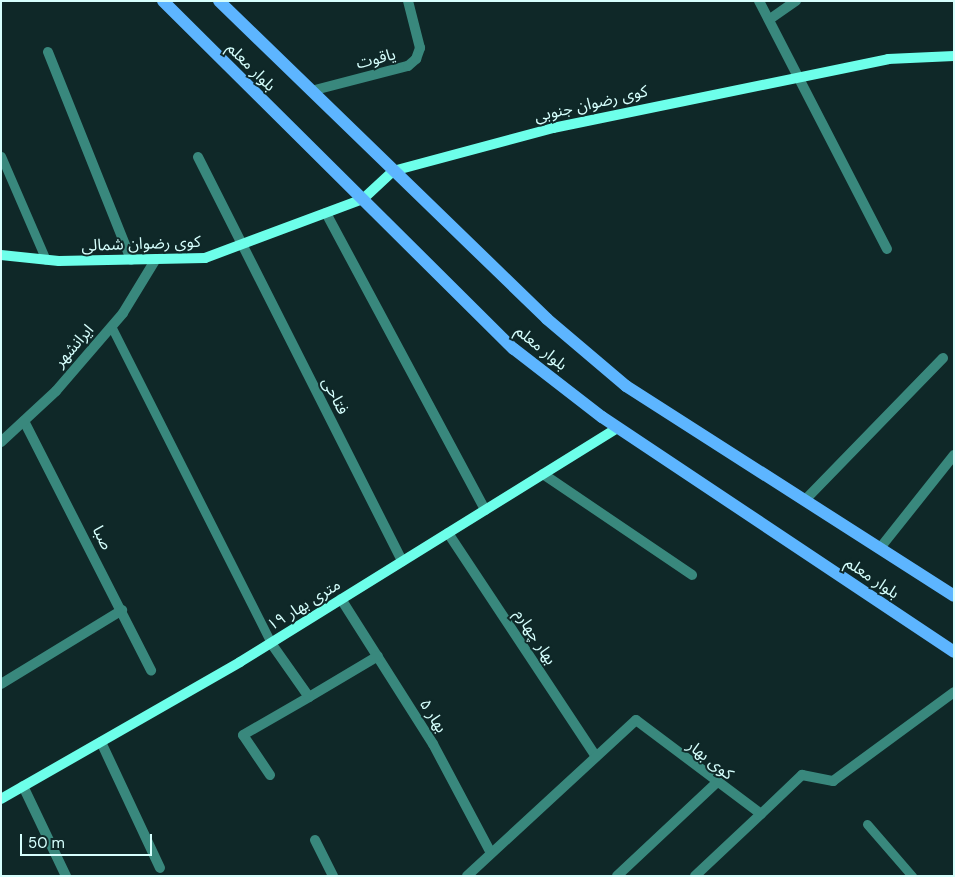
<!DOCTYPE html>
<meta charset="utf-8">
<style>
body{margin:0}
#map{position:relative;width:955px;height:877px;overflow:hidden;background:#0f2828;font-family:"DM Sans","Noto Sans Arabic",sans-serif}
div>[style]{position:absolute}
.lane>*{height:9px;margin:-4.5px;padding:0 4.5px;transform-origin:4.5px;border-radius:4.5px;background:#39887d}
.street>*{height:10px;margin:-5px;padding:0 5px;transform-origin:5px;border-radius:5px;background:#39887d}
.secondary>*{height:10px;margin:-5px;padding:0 5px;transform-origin:5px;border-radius:5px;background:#6dffea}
.primary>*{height:12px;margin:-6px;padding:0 6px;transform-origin:6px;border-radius:6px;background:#5db5ff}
span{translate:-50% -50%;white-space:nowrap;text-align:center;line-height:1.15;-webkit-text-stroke:4px #0f2828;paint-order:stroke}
.street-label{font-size:16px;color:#d6fffd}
.frame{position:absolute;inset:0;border:2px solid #d6fffd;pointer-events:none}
.scale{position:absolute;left:20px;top:834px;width:132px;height:22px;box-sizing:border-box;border:2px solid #d6fffd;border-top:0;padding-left:6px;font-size:15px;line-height:18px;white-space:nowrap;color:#d6fffd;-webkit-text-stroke:4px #0f2828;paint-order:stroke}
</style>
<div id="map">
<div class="lane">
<i style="left:1px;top:156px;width:113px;rotate:66.6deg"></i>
<i style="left:111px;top:326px;width:355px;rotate:63.2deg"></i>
<i style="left:867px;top:824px;width:69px;rotate:49.1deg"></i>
</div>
<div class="street">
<i style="left:759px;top:1px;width:279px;rotate:62.7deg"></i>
<i style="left:770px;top:19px;width:32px;rotate:-35deg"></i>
<i style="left:48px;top:52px;width:224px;rotate:68.2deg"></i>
<i style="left:311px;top:91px;width:100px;rotate:-14.5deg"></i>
<i style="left:408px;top:66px;width:11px;rotate:-41deg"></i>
<i style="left:416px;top:59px;width:12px;rotate:-70deg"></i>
<i style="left:420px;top:48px;width:49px;rotate:-104.3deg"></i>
<i style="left:198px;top:157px;width:453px;rotate:63.2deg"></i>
<i style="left:326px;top:213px;width:337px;rotate:61.8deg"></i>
<i style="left:24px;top:421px;width:280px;rotate:63deg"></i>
<i style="left:1px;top:442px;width:75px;rotate:-42.8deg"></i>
<i style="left:56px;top:391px;width:103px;rotate:-49.3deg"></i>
<i style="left:123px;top:313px;width:63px;rotate:-58.6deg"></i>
<i style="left:543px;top:474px;width:180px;rotate:34.1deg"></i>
<i style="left:805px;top:500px;width:198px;rotate:-45.8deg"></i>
<i style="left:448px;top:533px;width:268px;rotate:56.5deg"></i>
<i style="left:880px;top:548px;width:119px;rotate:-51.5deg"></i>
<i style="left:341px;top:599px;width:172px;rotate:57.6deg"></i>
<i style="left:433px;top:744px;width:123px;rotate:62deg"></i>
<i style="left:1px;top:684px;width:142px;rotate:-31.4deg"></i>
<i style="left:309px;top:697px;width:80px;rotate:-30.7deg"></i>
<i style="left:101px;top:742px;width:139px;rotate:64.9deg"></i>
<i style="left:270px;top:775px;width:48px;rotate:-124deg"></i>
<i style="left:243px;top:735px;width:76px;rotate:-29.9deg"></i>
<i style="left:309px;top:697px;width:66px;rotate:-125.1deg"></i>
<i style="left:23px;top:786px;width:100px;rotate:64.5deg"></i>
<i style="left:315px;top:840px;width:40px;rotate:63.4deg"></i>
<i style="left:467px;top:876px;width:230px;rotate:-42.7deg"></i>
<i style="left:636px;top:720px;width:156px;rotate:36.9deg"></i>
<i style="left:761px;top:814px;width:57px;rotate:-43.6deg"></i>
<i style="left:802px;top:775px;width:32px;rotate:11deg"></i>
<i style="left:833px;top:781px;width:150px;rotate:-36.3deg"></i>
<i style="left:617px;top:876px;width:134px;rotate:-43.2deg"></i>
<i style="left:695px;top:876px;width:91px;rotate:-43.2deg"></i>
</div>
<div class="secondary">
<i style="left:1px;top:255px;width:58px;rotate:5.9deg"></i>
<i style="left:59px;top:261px;width:146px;rotate:-1.2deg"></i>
<i style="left:205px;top:258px;width:169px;rotate:-20.5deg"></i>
<i style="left:363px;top:199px;width:41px;rotate:-43deg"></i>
<i style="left:393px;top:171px;width:166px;rotate:-15deg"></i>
<i style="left:553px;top:128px;width:342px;rotate:-11.6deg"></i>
<i style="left:888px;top:59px;width:66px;rotate:-2.6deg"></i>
<i style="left:1px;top:799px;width:275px;rotate:-29.8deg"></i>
<i style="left:240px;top:662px;width:444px;rotate:-31.8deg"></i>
</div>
<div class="primary">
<i style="left:163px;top:1px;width:494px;rotate:44.8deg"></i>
<i style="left:514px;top:349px;width:111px;rotate:37.7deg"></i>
<i style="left:602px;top:417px;width:423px;rotate:33.7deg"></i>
<i style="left:219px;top:1px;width:457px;rotate:44.1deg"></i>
<i style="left:547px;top:319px;width:104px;rotate:40.3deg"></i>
<i style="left:626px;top:386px;width:389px;rotate:32.6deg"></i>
</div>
<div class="street-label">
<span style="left:376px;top:59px;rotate:-14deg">یاقوت</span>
<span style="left:251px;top:67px;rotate:45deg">بلوار معلم</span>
<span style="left:591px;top:104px;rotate:-13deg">کوی رضوان جنوبی</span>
<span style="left:141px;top:244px;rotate:-2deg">کوی رضوان شمالی</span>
<span style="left:74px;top:346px;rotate:-49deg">ایرانشهر</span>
<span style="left:541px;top:348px;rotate:39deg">بلوار معلم</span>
<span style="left:335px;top:396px;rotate:63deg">فتاحی</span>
<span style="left:102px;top:538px;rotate:63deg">صبا</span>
<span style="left:872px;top:578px;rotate:34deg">بلوار معلم</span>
<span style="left:304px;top:605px;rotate:-32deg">۱۹ متری بهار</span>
<span style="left:535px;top:637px;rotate:57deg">بهار چهارم</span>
<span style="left:433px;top:716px;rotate:58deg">بهار ۵</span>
<span style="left:710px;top:760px;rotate:38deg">کوی بهار</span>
</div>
<div class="frame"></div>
<div class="scale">50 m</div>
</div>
